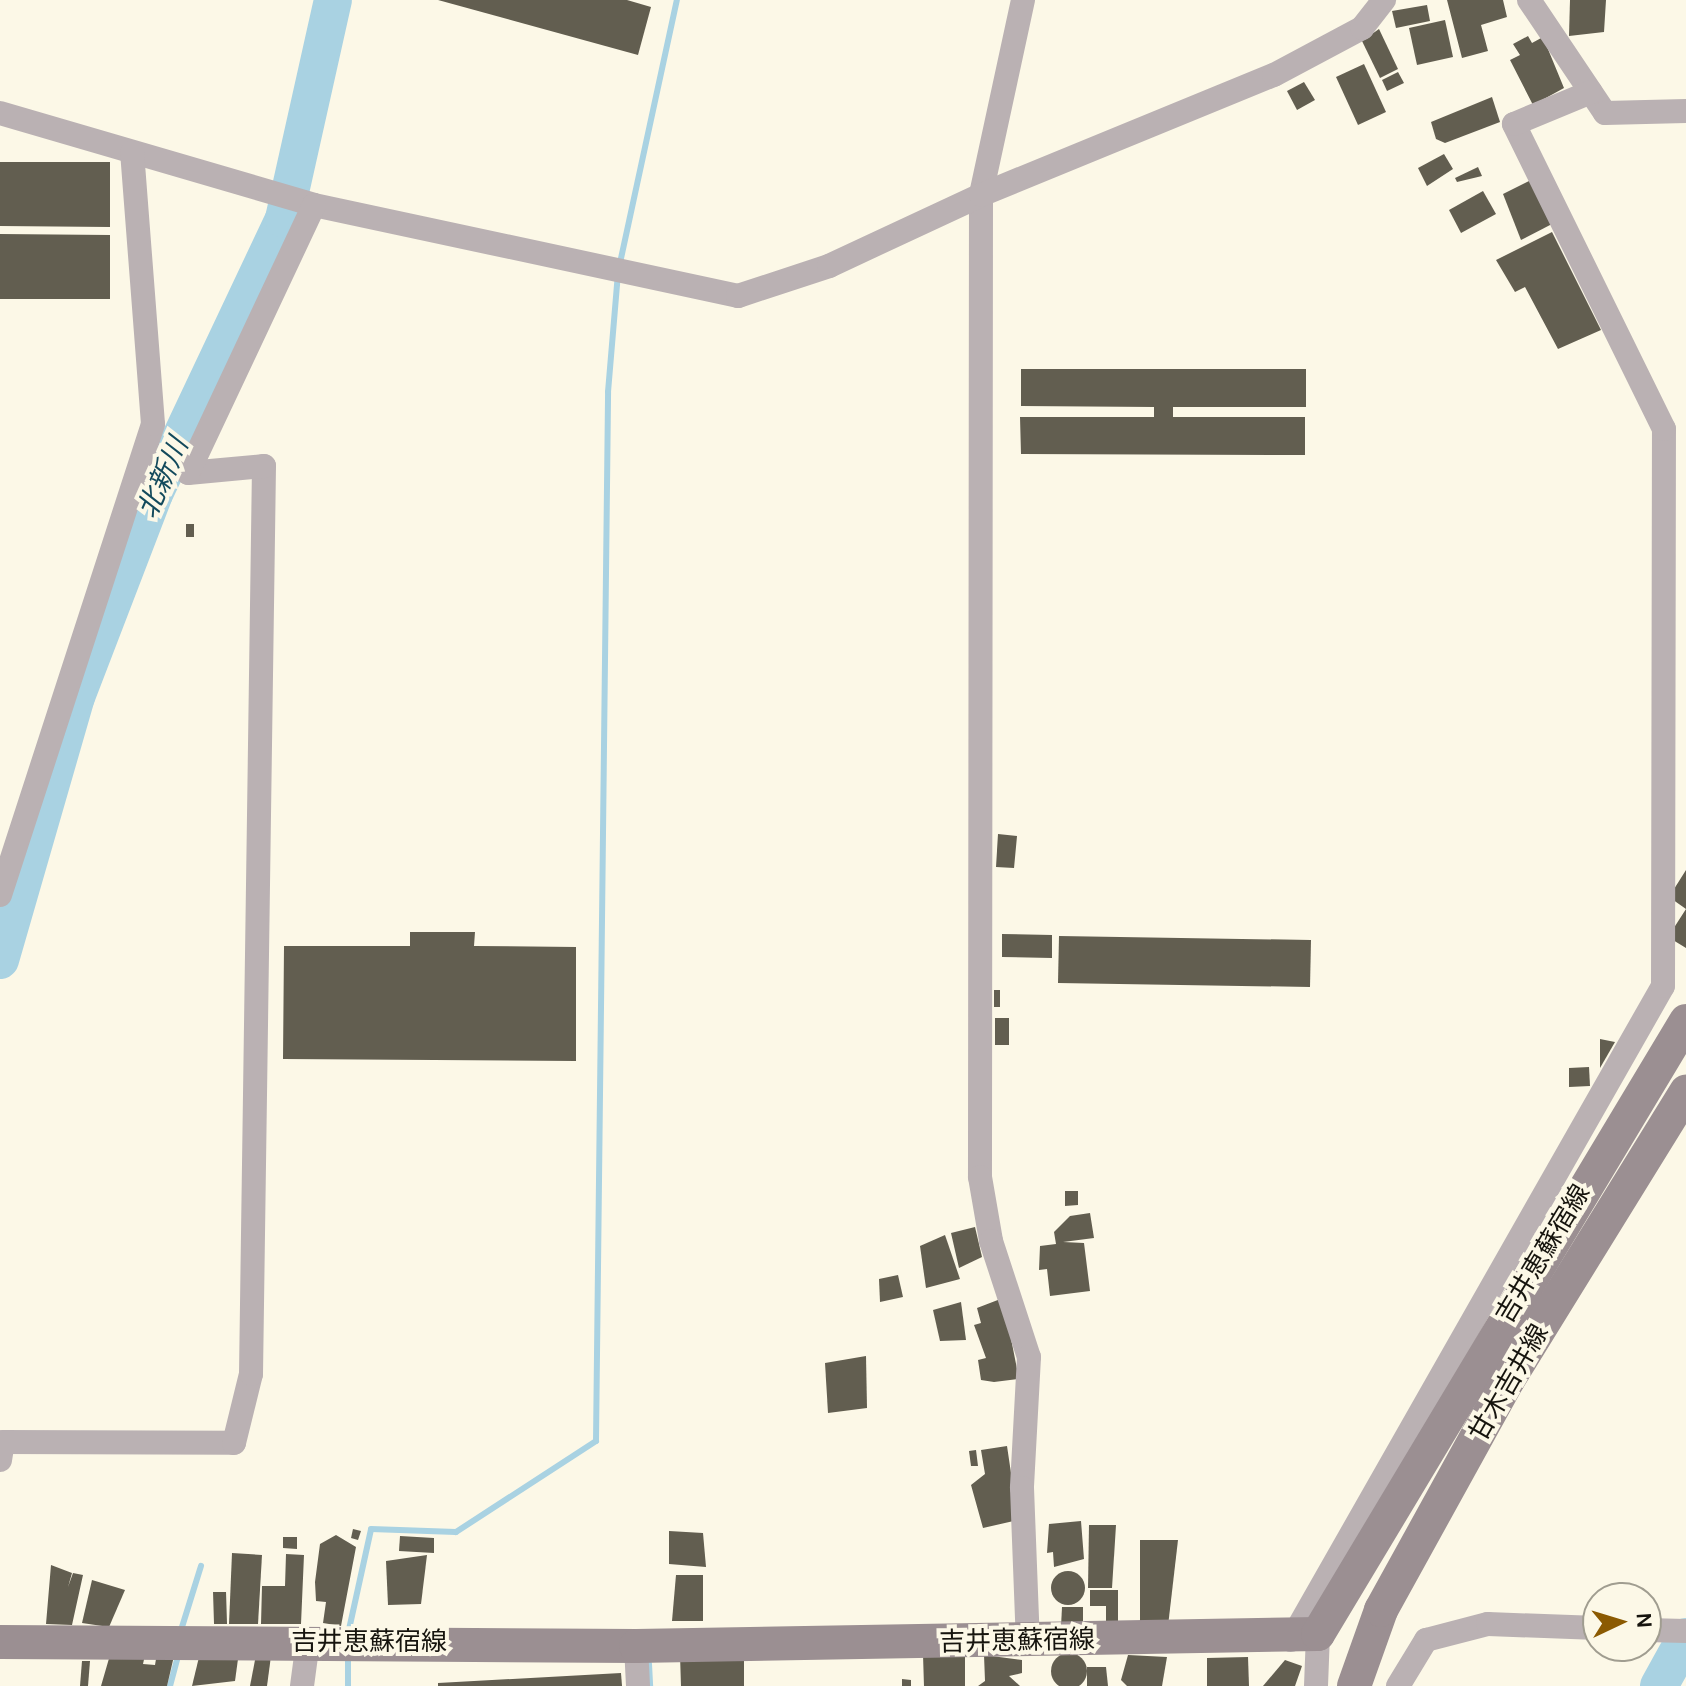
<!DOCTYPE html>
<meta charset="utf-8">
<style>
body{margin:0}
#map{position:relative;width:1686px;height:1686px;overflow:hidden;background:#fcf8e7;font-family:Karla,"Noto Sans JP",sans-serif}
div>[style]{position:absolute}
.stream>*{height:6px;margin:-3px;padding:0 3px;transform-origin:3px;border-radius:3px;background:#a9d2e2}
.river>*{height:38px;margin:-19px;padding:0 19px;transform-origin:19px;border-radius:19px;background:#a9d2e2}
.building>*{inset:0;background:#625e50}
.round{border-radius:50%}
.minor>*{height:24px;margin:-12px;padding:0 12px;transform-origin:12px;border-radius:12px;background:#bab1b3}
.secondary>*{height:34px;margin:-17px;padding:0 17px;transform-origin:17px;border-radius:17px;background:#9b8f92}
span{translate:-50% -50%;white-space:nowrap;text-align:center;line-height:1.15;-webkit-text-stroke:8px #fcf8e7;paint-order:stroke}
.street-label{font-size:26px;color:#16140e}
.water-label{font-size:28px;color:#134a5c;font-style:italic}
.north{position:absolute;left:1582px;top:1582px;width:80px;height:80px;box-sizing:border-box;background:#fcf8e7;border:2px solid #a09d90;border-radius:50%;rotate:86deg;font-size:22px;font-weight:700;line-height:32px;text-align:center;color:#16140e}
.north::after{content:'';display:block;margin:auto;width:28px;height:36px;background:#8b5a02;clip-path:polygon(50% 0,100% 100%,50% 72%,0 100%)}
</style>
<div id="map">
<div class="stream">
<i style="left:620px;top:263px;width:269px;rotate:-77.8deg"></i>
<i style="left:182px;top:1627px;width:64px;rotate:-72.7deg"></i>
<i style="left:348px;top:1634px;width:107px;rotate:-77.6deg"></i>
<i style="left:371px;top:1529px;width:85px;rotate:2deg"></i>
<i style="left:456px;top:1532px;width:167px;rotate:-33deg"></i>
<i style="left:596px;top:1441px;width:1049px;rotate:-89.34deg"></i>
<i style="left:608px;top:392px;width:118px;rotate:-85.2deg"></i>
<i style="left:348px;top:1654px;width:32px;rotate:90deg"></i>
<i style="left:649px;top:1664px;width:22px;rotate:87deg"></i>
<i style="left:170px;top:1686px;width:31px;rotate:-75deg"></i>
</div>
<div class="river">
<i style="left:0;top:960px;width:274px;rotate:-73.9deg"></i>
<i style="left:76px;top:697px;width:217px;rotate:-69deg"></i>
<i style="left:154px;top:494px;width:304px;rotate:-64.7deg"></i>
<i style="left:284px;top:219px;width:224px;rotate:-77.4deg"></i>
<i style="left:1659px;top:1686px;width:56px;rotate:-61.1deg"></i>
</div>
<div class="building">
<i style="clip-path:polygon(438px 0,627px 0,651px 7px,638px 55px)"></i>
<i style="clip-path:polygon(1447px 0,1503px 0,1507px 17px,1481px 25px,1488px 51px,1462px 58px)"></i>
<i style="clip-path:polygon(1570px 0,1606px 0,1604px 32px,1569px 36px)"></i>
<i style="clip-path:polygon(1427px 5px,1430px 21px,1396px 28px,1392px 11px)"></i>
<i style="clip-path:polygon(1445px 20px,1453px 57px,1417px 65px,1409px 28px)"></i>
<i style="clip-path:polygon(1379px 29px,1398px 69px,1380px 78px,1362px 41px)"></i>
<i style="clip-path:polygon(1528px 36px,1532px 43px,1543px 37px,1564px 88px,1533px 105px,1510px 60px,1520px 55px,1513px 44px)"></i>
<i style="clip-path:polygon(1364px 64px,1386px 112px,1358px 125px,1336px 77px)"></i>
<i style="clip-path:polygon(1398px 72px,1404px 83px,1387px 91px,1382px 80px)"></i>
<i style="clip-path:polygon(1304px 82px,1315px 100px,1297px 110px,1287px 91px)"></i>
<i style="clip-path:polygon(1492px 97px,1500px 122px,1445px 143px,1436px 139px,1431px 122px)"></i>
<i style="clip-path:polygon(1444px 154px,1453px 169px,1427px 186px,1418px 168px)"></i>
<i style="clip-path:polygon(0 162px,110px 162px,110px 227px,0 226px)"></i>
<i style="clip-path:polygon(1478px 167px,1482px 176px,1457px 182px,1455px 178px)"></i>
<i style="clip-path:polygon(1531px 180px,1552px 224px,1521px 240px,1503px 194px)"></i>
<i style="clip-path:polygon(1483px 191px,1496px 214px,1461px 233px,1449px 210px)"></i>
<i style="clip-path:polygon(1552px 232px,1601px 330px,1558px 349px,1525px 287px,1515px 292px,1496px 260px)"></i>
<i style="clip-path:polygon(0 234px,110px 235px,110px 299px,0 299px)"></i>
<i style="clip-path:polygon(1021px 369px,1306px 369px,1306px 407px,1173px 407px,1173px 417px,1305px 417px,1305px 455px,1021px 454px,1020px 417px,1154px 417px,1154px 407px,1021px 406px)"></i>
<i style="clip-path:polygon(186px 524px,194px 524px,194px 537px,186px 537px)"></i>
<i style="clip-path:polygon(998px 834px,1017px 836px,1014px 868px,996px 867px)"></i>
<i style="clip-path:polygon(1686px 870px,1686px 948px,1668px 937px,1686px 909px,1669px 897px)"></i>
<i style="clip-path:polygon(410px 932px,475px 932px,474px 946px,576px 947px,576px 1061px,283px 1059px,284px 946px,410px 946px)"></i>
<i style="clip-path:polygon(1002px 934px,1052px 935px,1052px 958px,1002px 957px)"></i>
<i style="clip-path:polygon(1059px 936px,1311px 940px,1310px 987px,1058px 983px)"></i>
<i style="clip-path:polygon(994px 990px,1000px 990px,1000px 1007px,994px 1007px)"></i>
<i style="clip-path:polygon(995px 1018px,1009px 1018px,1009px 1045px,995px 1045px)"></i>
<i style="clip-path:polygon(1600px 1039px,1615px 1042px,1600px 1068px)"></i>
<i style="clip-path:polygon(1589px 1067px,1590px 1086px,1569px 1087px,1569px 1068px)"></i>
<i style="clip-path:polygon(1065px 1191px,1078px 1191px,1078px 1205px,1065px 1206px)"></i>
<i style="clip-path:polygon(1090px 1213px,1094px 1238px,1063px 1242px,1084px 1243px,1090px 1291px,1050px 1296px,1047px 1269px,1039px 1270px,1040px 1246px,1056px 1244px,1054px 1232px,1070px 1216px)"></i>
<i style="clip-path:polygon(975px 1227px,982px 1257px,959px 1268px,951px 1233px)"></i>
<i style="clip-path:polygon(945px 1235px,960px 1279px,926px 1288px,920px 1246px)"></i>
<i style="clip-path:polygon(898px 1275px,903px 1297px,880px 1302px,879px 1279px)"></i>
<i style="clip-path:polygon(1003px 1298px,1019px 1379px,994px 1382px,981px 1380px,978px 1360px,986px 1358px,974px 1325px,981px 1323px,977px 1308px)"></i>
<i style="clip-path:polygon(961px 1302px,966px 1340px,940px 1341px,933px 1310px)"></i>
<i style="clip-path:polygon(866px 1356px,867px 1408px,828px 1413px,825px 1363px)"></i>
<i style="clip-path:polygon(1007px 1446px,1018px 1520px,983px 1528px,971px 1485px,985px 1474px,981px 1450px)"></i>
<i style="clip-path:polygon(976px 1450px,978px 1466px,971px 1466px,969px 1451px)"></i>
<i style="clip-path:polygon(1081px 1521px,1084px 1559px,1054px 1567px,1053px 1552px,1047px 1553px,1049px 1524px)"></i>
<i style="clip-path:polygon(1089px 1525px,1116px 1525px,1112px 1588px,1088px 1588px)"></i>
<i style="clip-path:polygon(353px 1529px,361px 1531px,358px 1540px,351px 1538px)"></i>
<i style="clip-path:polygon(669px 1531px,703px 1533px,706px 1567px,669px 1564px)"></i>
<i style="clip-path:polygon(336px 1535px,356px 1547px,341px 1626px,323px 1623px,326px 1602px,316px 1601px,315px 1582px,320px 1544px)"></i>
<i style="clip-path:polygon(400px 1536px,434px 1538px,434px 1553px,399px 1551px)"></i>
<i style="clip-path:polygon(283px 1537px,297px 1537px,297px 1549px,283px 1548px)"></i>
<i style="clip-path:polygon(1140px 1540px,1178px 1540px,1168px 1626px,1140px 1625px)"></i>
<i style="clip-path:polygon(232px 1553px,262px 1555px,258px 1624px,229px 1624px)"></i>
<i style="clip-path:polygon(286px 1554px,304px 1555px,301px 1624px,261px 1624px,262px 1586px,285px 1586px)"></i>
<i style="clip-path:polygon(427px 1555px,421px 1604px,388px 1605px,386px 1561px)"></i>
<i style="clip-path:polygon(51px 1565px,72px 1573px,68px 1587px,73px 1573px,83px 1575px,72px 1625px,46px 1624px)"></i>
<i class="round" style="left:1051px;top:1571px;width:34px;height:34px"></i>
<i style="clip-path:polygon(676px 1575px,703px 1575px,703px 1621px,672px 1621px)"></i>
<i style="clip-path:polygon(92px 1580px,125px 1590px,109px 1627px,82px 1623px)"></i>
<i style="clip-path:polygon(1090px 1590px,1118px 1590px,1118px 1627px,1106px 1627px,1106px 1606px,1090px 1606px)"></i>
<i style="clip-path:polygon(213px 1592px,226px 1592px,227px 1624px,214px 1624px)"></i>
<i style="clip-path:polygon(1062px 1607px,1083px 1607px,1083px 1627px,1061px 1627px)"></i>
<i style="clip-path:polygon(157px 1653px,174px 1656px,167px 1686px,101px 1686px,110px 1655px,145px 1655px,143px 1664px,155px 1665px)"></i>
<i style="clip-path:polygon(200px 1653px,238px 1659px,235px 1681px,192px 1686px)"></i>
<i class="round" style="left:1051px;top:1653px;width:36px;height:36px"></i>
<i style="clip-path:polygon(256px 1655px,271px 1656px,267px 1686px,250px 1686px)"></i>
<i style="clip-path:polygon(680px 1655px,744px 1655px,744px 1686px,681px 1686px)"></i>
<i style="clip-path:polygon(923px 1655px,965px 1656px,965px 1686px,924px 1686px)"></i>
<i style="clip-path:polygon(984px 1655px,1022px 1660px,1022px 1673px,1009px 1676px,1020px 1686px,978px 1686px,985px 1681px)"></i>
<i style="clip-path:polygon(1128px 1655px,1167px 1657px,1162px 1686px,1127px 1686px,1121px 1680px)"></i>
<i style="clip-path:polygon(1248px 1657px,1249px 1686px,1207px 1686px,1207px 1658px)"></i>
<i style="clip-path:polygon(1285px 1660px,1302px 1666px,1295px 1686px,1263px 1686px)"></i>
<i style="clip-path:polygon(82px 1661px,90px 1661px,88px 1686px,80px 1686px)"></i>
<i style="clip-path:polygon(1087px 1667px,1106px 1667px,1108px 1686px,1087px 1686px)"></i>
<i style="clip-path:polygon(621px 1673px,622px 1686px,438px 1686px,438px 1683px)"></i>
<i style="clip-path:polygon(902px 1679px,911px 1680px,911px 1686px,902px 1686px)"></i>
</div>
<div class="minor">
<i style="left:1023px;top:0;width:199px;rotate:102.2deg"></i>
<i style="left:981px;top:195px;width:982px;rotate:90.06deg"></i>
<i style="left:980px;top:1177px;width:65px;rotate:80.2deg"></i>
<i style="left:991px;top:1241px;width:122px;rotate:71.9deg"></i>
<i style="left:1029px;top:1357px;width:131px;rotate:93.1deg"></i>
<i style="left:1022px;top:1488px;width:153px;rotate:87.8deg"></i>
<i style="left:1529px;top:0;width:136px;rotate:56.1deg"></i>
<i style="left:1605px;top:113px;width:81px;rotate:-1.4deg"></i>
<i style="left:0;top:113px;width:327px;rotate:16.3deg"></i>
<i style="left:314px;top:205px;width:434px;rotate:12.1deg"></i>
<i style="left:738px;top:296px;width:96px;rotate:-18.2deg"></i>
<i style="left:829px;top:266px;width:168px;rotate:-25deg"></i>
<i style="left:981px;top:195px;width:317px;rotate:-22.3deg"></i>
<i style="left:1274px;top:75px;width:100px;rotate:-28.1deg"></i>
<i style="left:1362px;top:28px;width:36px;rotate:-52deg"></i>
<i style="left:0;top:895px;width:495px;rotate:-72deg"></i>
<i style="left:153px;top:424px;width:272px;rotate:-94.4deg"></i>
<i style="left:0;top:1460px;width:18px;rotate:-81deg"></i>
<i style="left:3px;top:1442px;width:231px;rotate:0.2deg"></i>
<i style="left:234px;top:1443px;width:71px;rotate:-76.2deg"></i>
<i style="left:251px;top:1374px;width:908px;rotate:-89.18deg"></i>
<i style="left:264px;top:466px;width:76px;rotate:174.7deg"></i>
<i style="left:188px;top:473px;width:296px;rotate:-64.8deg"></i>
<i style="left:1646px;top:1630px;width:40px;rotate:1.4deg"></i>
<i style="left:1291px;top:1640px;width:752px;rotate:-60.37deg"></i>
<i style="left:1663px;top:986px;width:557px;rotate:-89.9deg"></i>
<i style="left:1664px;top:429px;width:340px;rotate:-116.2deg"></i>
<i style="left:1514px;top:124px;width:83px;rotate:-22.6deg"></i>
<i style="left:636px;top:1646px;width:40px;rotate:87.1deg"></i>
<i style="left:302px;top:1686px;width:45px;rotate:-82.4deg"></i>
<i style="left:1316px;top:1686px;width:52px;rotate:-87.8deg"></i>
<i style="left:1398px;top:1686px;width:54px;rotate:-58.7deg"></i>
<i style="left:1426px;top:1640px;width:64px;rotate:-14.5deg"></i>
<i style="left:1488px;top:1624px;width:110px;rotate:2.1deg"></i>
</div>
<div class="secondary">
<i style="left:0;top:1642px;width:636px;rotate:0.36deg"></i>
<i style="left:636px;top:1646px;width:682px;rotate:-1.01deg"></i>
<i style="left:1318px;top:1634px;width:715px;rotate:-59.02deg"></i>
<i style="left:1354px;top:1686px;width:81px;rotate:-70.4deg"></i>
<i style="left:1381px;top:1610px;width:263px;rotate:-61.1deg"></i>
<i style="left:1508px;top:1380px;width:339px;rotate:-58.3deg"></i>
</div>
<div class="street-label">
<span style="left:1543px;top:1254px;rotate:-59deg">吉井恵蘇宿線</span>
<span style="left:1509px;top:1383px;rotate:-60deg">甘木吉井線</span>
<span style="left:1017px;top:1641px;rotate:-1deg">吉井恵蘇宿線</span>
<span style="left:369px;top:1642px">吉井恵蘇宿線</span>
</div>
<div class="water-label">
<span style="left:163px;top:478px;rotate:-66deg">北新川</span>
</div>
<div class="north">N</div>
</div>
